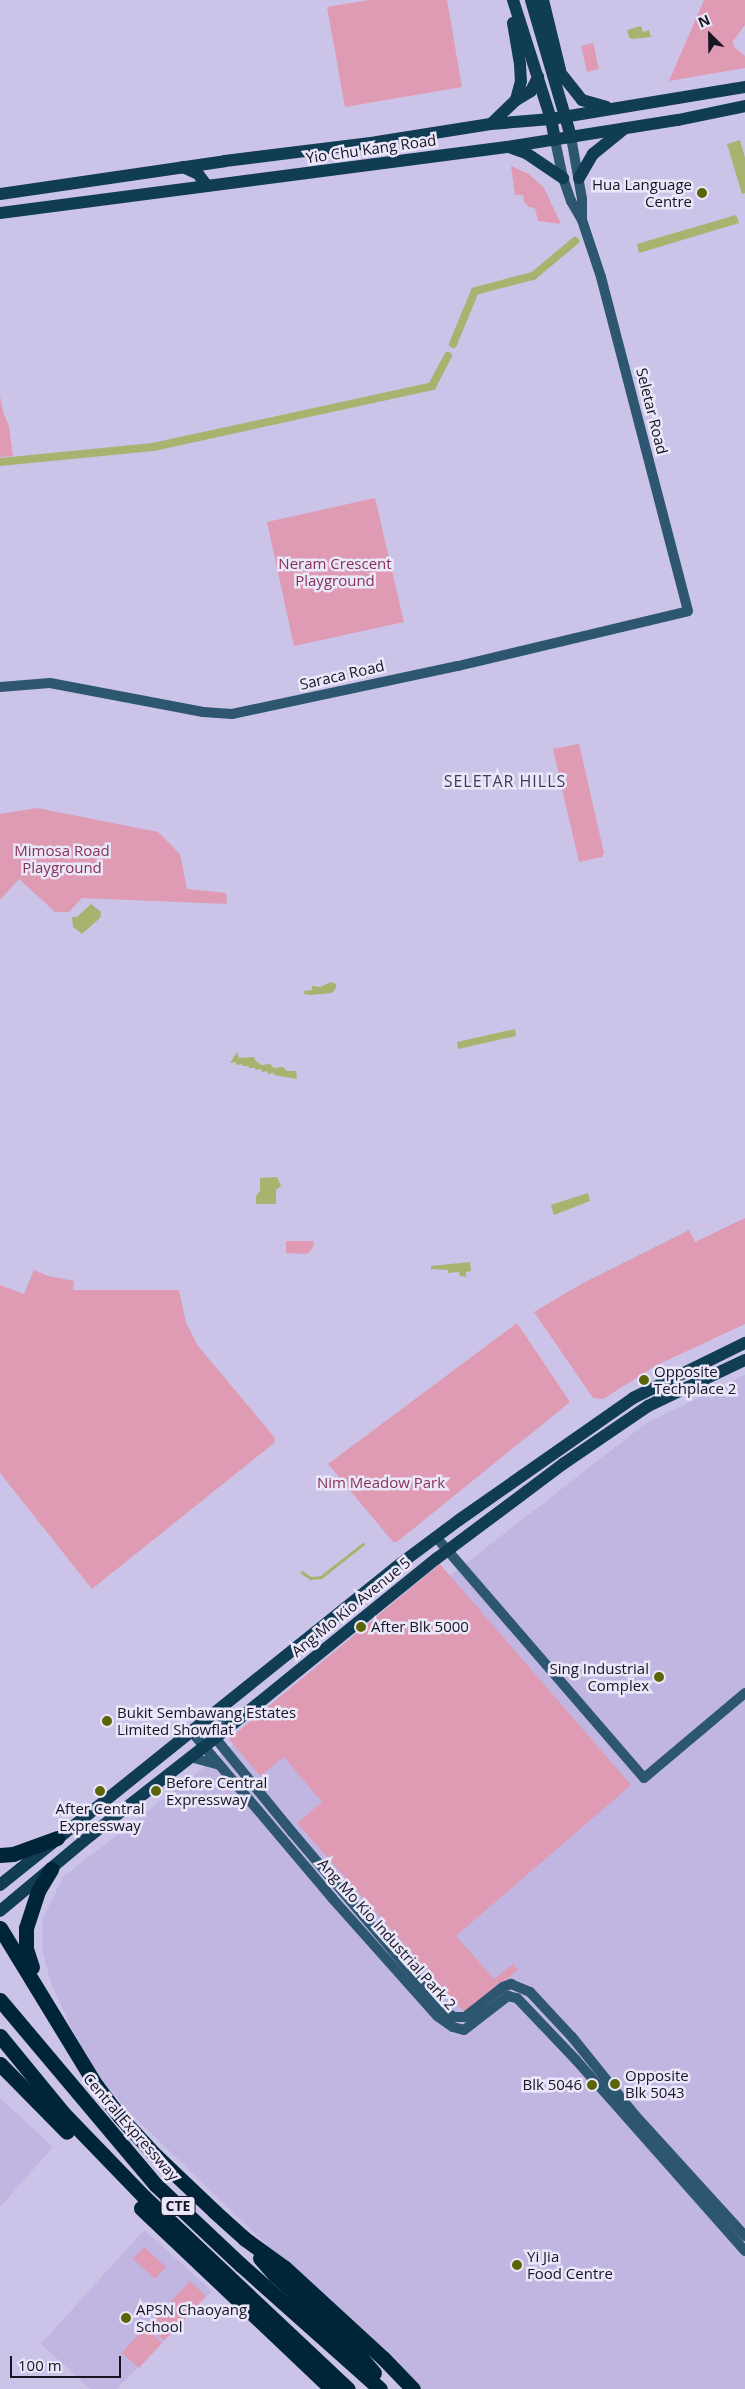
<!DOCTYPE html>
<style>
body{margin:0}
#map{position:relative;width:745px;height:2389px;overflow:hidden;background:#ccc3e8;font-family:"Open Sans",sans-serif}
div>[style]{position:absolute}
.built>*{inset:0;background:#c0b6e1}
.green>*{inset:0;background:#df9bb3}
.water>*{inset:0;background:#a8b36f}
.stream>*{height:2.5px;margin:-1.25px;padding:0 1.25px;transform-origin:1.25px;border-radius:1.25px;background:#a8b36f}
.canal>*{height:8px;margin:-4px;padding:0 4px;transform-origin:4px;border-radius:4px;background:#a8b36f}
.secondary>*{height:10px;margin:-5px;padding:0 5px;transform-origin:5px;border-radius:5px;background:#2d5770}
.primary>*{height:12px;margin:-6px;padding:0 6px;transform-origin:6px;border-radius:6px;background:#103c54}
.highway>*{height:15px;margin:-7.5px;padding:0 7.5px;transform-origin:7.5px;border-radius:7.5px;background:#002539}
.dots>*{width:14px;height:14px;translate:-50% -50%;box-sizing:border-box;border:2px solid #ebe7fa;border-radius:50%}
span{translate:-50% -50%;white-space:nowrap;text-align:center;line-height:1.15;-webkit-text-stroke:5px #ebe7fa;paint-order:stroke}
.shield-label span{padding:1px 4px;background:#ebe7fa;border:1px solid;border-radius:4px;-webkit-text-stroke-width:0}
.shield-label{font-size:14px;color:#181421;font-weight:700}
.street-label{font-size:15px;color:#181421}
.poi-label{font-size:15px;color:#181421}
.right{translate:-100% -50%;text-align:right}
.left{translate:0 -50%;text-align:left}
.park-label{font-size:15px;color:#873256}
.neighbourhood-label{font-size:16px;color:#403856;letter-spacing:1px}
.north{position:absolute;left:685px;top:10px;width:50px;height:50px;-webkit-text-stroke:4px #ebe7fa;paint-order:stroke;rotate:337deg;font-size:14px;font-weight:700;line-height:20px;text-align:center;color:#181421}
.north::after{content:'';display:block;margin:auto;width:18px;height:22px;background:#181421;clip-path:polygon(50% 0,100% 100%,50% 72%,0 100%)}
.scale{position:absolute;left:10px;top:2356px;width:111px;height:22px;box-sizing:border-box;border:2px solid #181421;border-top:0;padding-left:6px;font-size:15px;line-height:18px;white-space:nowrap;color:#181421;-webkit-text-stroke:4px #ebe7fa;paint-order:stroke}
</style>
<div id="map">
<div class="built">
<i style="clip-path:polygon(745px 1375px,745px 2389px,416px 2389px,129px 2112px,102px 2080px,76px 2038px,51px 1983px,42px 1949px,43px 1918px,63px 1877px,645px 1424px)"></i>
<i style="clip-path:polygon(0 2098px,53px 2147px,0 2207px)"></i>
<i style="clip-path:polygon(144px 2230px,212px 2291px,117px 2389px,90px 2389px,41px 2344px)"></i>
</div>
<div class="green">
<i style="clip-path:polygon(370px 0,447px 0,462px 87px,345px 107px,327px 7px)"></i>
<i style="clip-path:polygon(704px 0,745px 0,745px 25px,733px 41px,734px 47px,745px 56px,745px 68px,669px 81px)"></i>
<i style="clip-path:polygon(593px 43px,599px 69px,587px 72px,581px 46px)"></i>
<i style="clip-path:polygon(511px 166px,529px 174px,544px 188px,561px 224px,538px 221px,535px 208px,529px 207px,524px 202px,523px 195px,515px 195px)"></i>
<i style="clip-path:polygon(0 396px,3px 412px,9px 426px,13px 456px,0 457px)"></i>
<i style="clip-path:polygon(375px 498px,404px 622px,294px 646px,267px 522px)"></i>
<i style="clip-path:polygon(579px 744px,604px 853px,602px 857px,579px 862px,553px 749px)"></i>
<i style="clip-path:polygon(37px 808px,158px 832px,180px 854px,187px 889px,226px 893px,227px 904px,82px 898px,69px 912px,55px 912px,19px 879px,0 900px,0 814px)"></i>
<i style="clip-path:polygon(745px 1218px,745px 1324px,657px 1365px,603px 1399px,593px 1398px,534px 1312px,583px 1283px,689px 1230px,695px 1242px)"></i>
<i style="clip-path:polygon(286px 1241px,314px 1241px,313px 1248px,307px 1254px,286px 1253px)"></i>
<i style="clip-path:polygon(34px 1270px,48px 1276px,74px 1281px,73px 1290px,179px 1290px,186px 1323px,198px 1346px,275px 1438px,274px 1443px,92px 1589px,0 1473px,0 1285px,24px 1294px)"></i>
<i style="clip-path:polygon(517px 1323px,570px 1402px,397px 1542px,393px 1542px,328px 1464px)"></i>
<i style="clip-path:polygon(440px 1564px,631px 1785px,456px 1936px,494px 1979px,513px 1964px,518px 1970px,465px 2013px,297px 1823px,322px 1802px,284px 1757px,260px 1776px,229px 1739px)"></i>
<i style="clip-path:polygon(144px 2247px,166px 2267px,155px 2279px,133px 2259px)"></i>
<i style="clip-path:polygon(190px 2281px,206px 2296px,164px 2341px,148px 2326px)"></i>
<i style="clip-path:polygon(145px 2327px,162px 2343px,139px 2368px,122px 2353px)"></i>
</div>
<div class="water">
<i style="clip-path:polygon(641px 26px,643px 32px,649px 30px,651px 37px,632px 39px,629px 37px,627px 30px)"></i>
<i style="clip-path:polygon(740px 140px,745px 158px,745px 193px,742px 194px,727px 144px)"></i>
<i style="clip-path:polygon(736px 215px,739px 223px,639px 253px,637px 244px)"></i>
<i style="clip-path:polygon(91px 904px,101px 912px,100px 918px,82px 934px,73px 927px,72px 917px,77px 917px)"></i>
<i style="clip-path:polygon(331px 982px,336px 984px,336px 988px,332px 993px,310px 995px,304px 994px,304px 991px,312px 990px,312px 986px,320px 987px)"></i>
<i style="clip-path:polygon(515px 1029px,516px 1036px,458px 1049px,457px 1042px)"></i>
<i style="clip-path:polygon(237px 1052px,239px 1058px,254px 1057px,255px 1060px,261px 1065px,270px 1064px,274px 1068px,283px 1067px,287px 1071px,296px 1071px,297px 1079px,274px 1075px,274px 1073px,268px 1074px,267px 1071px,262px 1072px,261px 1069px,255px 1070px,255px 1068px,249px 1068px,248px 1066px,242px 1066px,242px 1064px,236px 1065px,236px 1062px,230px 1063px)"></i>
<i style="clip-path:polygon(277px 1177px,281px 1186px,276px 1190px,276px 1204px,256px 1204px,256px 1196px,260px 1191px,260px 1178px)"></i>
<i style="clip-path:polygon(588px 1193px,590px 1201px,554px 1215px,551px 1205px)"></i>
<i style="clip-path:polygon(470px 1262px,471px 1271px,466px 1272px,466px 1277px,460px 1276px,459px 1272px,448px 1273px,448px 1270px,431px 1269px,431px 1266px)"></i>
</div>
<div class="stream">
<i style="left:302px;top:1572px;width:11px;rotate:34deg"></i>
<i style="left:311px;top:1578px;width:10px;rotate:-6deg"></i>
<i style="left:321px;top:1577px;width:53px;rotate:-38.2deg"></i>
</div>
<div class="canal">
<i style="left:453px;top:344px;width:57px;rotate:-67.5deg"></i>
<i style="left:475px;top:291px;width:60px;rotate:-14.5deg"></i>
<i style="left:533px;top:276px;width:55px;rotate:-39.8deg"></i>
<i style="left:0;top:462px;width:154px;rotate:-5.6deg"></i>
<i style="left:153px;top:447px;width:286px;rotate:-12.3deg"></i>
<i style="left:432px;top:386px;width:34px;rotate:-62deg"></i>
</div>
<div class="secondary">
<i style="left:571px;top:137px;width:63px;rotate:79.9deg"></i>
<i style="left:582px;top:199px;width:20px;rotate:90deg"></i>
<i style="left:0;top:687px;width:50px;rotate:-4.6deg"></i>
<i style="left:50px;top:683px;width:156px;rotate:10.7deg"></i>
<i style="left:203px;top:712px;width:29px;rotate:4deg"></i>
<i style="left:232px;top:714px;width:231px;rotate:-12deg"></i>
<i style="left:458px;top:666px;width:236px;rotate:-13.4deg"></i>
<i style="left:688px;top:611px;width:345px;rotate:-104.6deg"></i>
<i style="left:601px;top:277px;width:60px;rotate:-108.4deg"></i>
<i style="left:582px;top:220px;width:22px;rotate:-120deg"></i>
<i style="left:571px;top:201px;width:24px;rotate:-109deg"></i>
<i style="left:563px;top:178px;width:39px;rotate:-102deg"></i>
<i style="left:436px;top:1537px;width:318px;rotate:49.2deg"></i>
<i style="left:644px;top:1778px;width:132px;rotate:-40.1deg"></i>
<i style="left:217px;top:1711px;width:20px;rotate:53deg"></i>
<i style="left:203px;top:1723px;width:141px;rotate:50.8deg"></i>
<i style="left:292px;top:1832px;width:223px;rotate:49.7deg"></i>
<i style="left:436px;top:2002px;width:23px;rotate:41deg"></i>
<i style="left:453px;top:2017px;width:12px"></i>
<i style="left:465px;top:2017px;width:48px;rotate:-38.3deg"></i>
<i style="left:503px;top:1987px;width:9px;rotate:-21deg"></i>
<i style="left:511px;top:1984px;width:21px;rotate:23deg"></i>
<i style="left:530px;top:1992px;width:62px;rotate:47deg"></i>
<i style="left:572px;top:2037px;width:100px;rotate:51.1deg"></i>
<i style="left:635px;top:2115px;width:164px;rotate:47.7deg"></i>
<i style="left:191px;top:1731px;width:219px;rotate:49.8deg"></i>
<i style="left:332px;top:1898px;width:158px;rotate:48.3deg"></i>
<i style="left:437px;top:2016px;width:19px;rotate:35deg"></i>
<i style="left:453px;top:2027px;width:11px;rotate:15deg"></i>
<i style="left:464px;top:2030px;width:56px;rotate:-37.7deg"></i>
<i style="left:508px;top:1996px;width:9px;rotate:13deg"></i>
<i style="left:517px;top:1998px;width:86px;rotate:46.4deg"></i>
<i style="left:576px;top:2060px;width:255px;rotate:48.5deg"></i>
<i style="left:190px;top:1757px;width:28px;rotate:15deg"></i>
</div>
<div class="primary">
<i style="left:513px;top:0;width:125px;rotate:72.3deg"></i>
<i style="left:551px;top:119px;width:21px;rotate:79deg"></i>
<i style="left:531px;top:0;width:143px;rotate:73.7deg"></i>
<i style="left:543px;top:0;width:72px;rotate:76.3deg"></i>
<i style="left:513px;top:23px;width:42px;rotate:80.3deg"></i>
<i style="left:520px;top:64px;width:17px;rotate:87deg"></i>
<i style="left:521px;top:81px;width:20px;rotate:105deg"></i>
<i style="left:551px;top:61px;width:50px;rotate:51.5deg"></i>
<i style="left:582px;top:100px;width:25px;rotate:16deg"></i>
<i style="left:491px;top:124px;width:35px;rotate:-44deg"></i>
<i style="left:516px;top:100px;width:17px;rotate:-31deg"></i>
<i style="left:531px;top:91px;width:16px;rotate:-63deg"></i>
<i style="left:512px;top:148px;width:15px;rotate:20deg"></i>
<i style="left:526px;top:153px;width:45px;rotate:34deg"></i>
<i style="left:183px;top:167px;width:17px;rotate:25deg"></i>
<i style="left:198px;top:174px;width:15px;rotate:53deg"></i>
<i style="left:579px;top:178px;width:28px;rotate:-60deg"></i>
<i style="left:593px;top:154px;width:40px;rotate:-39deg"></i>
<i style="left:0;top:194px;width:227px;rotate:-8.3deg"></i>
<i style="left:225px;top:161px;width:153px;rotate:-7.1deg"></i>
<i style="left:377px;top:142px;width:115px;rotate:-9deg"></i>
<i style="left:491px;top:124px;width:60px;rotate:-4.8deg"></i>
<i style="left:551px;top:119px;width:197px;rotate:-9.4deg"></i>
<i style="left:0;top:213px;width:511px;rotate:-7.42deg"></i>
<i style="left:507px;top:147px;width:173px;rotate:-9deg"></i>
<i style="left:678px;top:120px;width:68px;rotate:-11.8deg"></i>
<i style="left:0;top:1885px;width:513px;rotate:-38.75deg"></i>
<i style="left:400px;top:1564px;width:74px;rotate:-36.7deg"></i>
<i style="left:459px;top:1520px;width:213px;rotate:-35deg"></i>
<i style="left:633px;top:1398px;width:125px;rotate:-26.2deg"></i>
<i style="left:0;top:1911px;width:119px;rotate:-39.9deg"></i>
<i style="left:91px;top:1835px;width:175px;rotate:-38deg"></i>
<i style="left:229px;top:1727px;width:267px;rotate:-39.1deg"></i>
<i style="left:436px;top:1559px;width:159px;rotate:-36.8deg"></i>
<i style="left:563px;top:1464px;width:103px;rotate:-34.3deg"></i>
<i style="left:648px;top:1406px;width:107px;rotate:-25.4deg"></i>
</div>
<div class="highway">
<i style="left:0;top:1855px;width:13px;rotate:-4deg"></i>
<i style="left:13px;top:1854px;width:47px;rotate:-20deg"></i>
<i style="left:0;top:1928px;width:184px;rotate:58.6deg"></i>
<i style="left:96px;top:2085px;width:40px;rotate:53deg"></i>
<i style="left:120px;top:2117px;width:52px;rotate:47.4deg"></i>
<i style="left:155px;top:2155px;width:83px;rotate:43.5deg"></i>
<i style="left:215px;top:2212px;width:40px;rotate:42deg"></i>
<i style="left:245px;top:2239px;width:49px;rotate:35.9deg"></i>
<i style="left:285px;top:2268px;width:133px;rotate:42.6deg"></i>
<i style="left:383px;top:2358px;width:43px;rotate:45.9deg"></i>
<i style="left:32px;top:1967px;width:20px;rotate:-108deg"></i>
<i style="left:26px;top:1948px;width:20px;rotate:-90deg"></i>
<i style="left:26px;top:1928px;width:39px;rotate:-72deg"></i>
<i style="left:38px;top:1891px;width:26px;rotate:-59deg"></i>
<i style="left:0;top:2000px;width:242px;rotate:49.9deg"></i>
<i style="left:156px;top:2185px;width:117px;rotate:43.3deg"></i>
<i style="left:241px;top:2265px;width:186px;rotate:41.7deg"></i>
<i style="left:0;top:2036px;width:99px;rotate:50.7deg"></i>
<i style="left:63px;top:2113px;width:117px;rotate:46deg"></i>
<i style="left:144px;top:2197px;width:280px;rotate:43.3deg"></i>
<i style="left:0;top:2064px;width:95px;rotate:45.4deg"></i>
<i style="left:141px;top:2208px;width:263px;rotate:43.5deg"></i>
<i style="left:260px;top:2258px;width:23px;rotate:49deg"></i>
<i style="left:275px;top:2275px;width:101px;rotate:43deg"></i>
<i style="left:349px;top:2344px;width:38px;rotate:49deg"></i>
</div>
<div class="dots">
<i style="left:702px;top:193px;background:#5b6507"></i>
<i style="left:644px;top:1380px;background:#5b6507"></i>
<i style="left:361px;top:1627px;background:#5b6507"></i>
<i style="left:659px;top:1677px;background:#5b6507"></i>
<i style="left:107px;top:1721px;background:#5b6507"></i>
<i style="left:100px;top:1791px;background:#5b6507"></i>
<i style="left:156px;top:1791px;background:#5b6507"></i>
<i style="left:615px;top:2084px;background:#5b6507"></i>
<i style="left:592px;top:2085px;background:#5b6507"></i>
<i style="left:517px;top:2265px;background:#5b6507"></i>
<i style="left:126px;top:2318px;background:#5b6507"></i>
</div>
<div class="shield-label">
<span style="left:178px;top:2206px">CTE</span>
</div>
<div class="street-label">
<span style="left:371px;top:149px;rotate:-8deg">Yio Chu Kang Road</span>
<span style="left:652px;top:411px;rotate:76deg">Seletar Road</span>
<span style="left:342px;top:675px;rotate:-13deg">Saraca Road</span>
<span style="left:351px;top:1607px;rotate:-39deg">Ang Mo Kio Avenue 5</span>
<span style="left:387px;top:1934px;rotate:48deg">Ang Mo Kio Industrial Park 2</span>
<span style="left:131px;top:2127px;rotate:49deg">Central Expressway</span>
</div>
<div class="poi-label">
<span class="right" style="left:692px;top:193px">Hua Language<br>Centre</span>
<span class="left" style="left:654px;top:1380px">Opposite<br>Techplace 2</span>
<span class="left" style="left:371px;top:1627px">After Blk 5000</span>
<span class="right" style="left:649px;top:1677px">Sing Industrial<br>Complex</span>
<span class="left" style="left:117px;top:1721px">Bukit Sembawang Estates<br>Limited Showflat</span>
<span class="left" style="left:166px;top:1791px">Before Central<br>Expressway</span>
<span style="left:100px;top:1817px">After Central<br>Expressway</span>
<span class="left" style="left:625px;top:2084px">Opposite<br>Blk 5043</span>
<span class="right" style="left:582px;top:2085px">Blk 5046</span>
<span class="left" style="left:527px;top:2265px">Yi Jia<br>Food Centre</span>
<span class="left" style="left:136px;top:2318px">APSN Chaoyang<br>School</span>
</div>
<div class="park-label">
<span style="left:335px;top:572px">Neram Crescent<br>Playground</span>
<span style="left:62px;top:859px">Mimosa Road<br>Playground</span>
<span style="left:381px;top:1483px">Nim Meadow Park</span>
</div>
<div class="neighbourhood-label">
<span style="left:505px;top:781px">SELETAR HILLS</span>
</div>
<div class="north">N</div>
<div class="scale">100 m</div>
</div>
